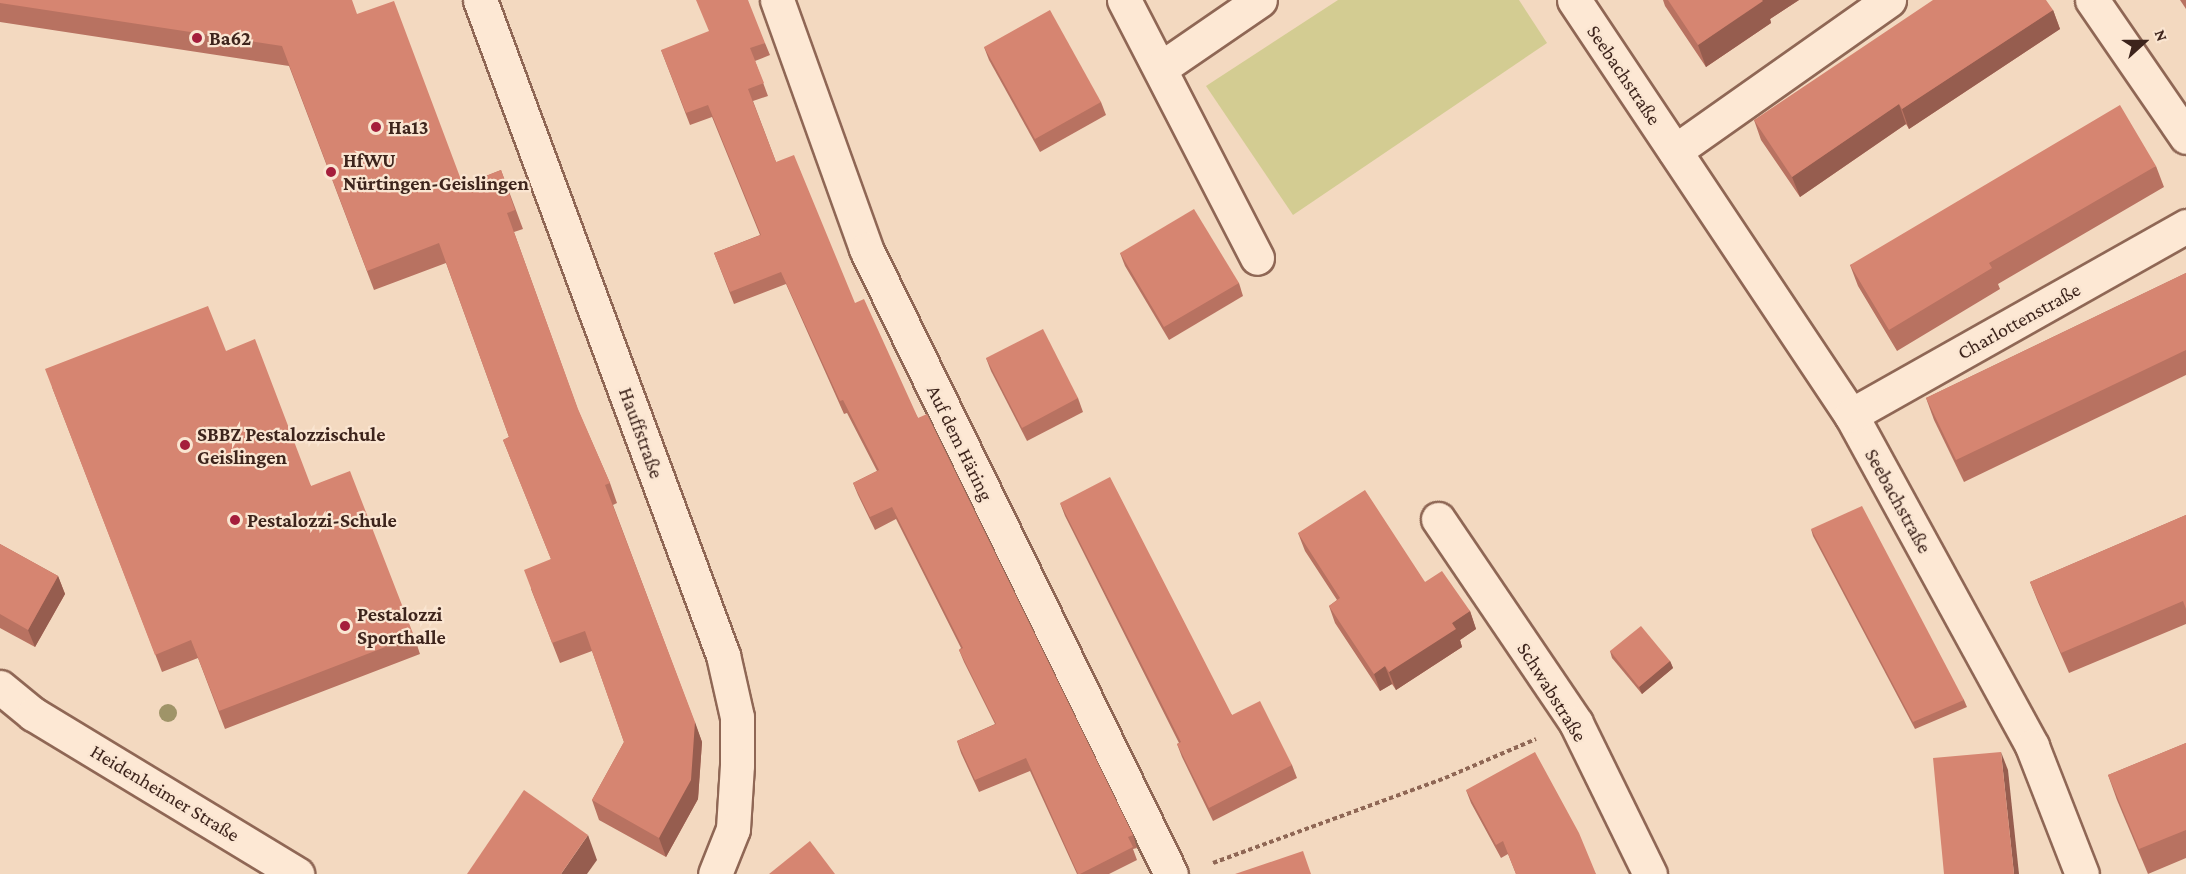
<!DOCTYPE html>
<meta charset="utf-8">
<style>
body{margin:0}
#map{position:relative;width:2186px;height:874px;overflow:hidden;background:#f3d9c0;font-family:"Crimson Pro",serif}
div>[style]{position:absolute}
.green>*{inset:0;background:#d3cc92}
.path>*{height:4px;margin-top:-2px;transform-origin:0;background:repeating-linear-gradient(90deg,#8f6755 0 4.5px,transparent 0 7.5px)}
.roads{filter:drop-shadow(2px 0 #8f6755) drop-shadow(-2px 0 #8f6755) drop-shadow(0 2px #8f6755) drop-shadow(0 -2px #8f6755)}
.minor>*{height:33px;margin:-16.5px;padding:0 16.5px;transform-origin:16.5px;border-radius:16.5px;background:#fde8d4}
.tertiary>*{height:33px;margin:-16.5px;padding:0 16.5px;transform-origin:16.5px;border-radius:16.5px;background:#fde8d4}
.trees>*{width:18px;height:18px;margin:-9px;border-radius:50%;background:#9f9468}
.wall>*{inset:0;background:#b87261}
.shaded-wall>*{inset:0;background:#965d4f}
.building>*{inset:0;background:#d68571}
.dots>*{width:16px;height:16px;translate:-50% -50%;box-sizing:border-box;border:3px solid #fae5d1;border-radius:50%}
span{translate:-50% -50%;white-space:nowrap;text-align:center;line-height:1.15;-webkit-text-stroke:4.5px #fae5d1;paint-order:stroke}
.poi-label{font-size:20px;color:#3d241c;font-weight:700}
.left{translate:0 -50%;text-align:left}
.street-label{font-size:20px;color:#3d241c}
.north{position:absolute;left:2114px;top:12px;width:60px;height:60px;-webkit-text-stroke:4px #fae5d1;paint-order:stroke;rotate:69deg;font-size:16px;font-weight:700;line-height:24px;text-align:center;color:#3d241c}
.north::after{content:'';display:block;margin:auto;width:21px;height:27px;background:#3d241c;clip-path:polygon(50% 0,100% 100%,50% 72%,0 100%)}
</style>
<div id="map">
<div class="green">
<i style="clip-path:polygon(1338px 0,1519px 0,1547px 43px,1293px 215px,1206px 86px)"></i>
</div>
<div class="path">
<i style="left:1213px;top:863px;width:247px;rotate:-20.1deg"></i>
<i style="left:1445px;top:778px;width:99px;rotate:-23.2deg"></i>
</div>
<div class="roads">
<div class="minor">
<i style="left:480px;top:0;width:699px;rotate:69.65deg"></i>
<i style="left:723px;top:655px;width:64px;rotate:77.3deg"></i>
<i style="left:737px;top:717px;width:48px;rotate:90deg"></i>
<i style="left:737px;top:765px;width:64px;rotate:93.6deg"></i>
<i style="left:733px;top:829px;width:48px;rotate:111.8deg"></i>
<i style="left:777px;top:0;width:264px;rotate:70.3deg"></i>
<i style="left:866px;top:249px;width:695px;rotate:63.99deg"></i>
<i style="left:1124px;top:0;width:290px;rotate:62.7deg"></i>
<i style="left:1574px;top:0;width:499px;rotate:56.3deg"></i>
<i style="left:1851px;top:415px;width:377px;rotate:61.3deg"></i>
<i style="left:2032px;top:746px;width:137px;rotate:68.7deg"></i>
<i style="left:2092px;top:0;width:166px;rotate:55.5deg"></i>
<i style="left:1161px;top:68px;width:120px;rotate:-34.5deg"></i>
<i style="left:1675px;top:151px;width:262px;rotate:-35.2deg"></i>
<i style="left:1851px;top:415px;width:385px;rotate:-29.4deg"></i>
<i style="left:1438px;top:519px;width:246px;rotate:55.9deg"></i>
<i style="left:1576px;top:723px;width:168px;rotate:63.9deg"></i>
</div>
<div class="tertiary">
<i style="left:0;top:687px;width:43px;rotate:39.3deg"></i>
<i style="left:33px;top:714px;width:309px;rotate:31.2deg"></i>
</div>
</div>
<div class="trees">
<i style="left:168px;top:713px"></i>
</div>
<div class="wall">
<i style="clip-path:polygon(0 0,357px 14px,463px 185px,501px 170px,523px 229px,514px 232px,578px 410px,610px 483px,617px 503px,613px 505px,702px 742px,698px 799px,666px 857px,599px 820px,592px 800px,624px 742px,592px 651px,560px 663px,531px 589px,551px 559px,503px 440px,509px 437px,446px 263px,374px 290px,289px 66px,0 22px)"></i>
<i style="clip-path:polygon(1663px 0,1799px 0,1770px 19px,1771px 23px,1706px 67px,1665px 6px)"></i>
<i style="clip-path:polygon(2180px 0,2186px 0,2186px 9px)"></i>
<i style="clip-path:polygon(2053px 10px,2060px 29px,1909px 129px,1906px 124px,1800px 197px,1761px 140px,1754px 120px)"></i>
<i style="clip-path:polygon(765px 43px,770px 55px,755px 61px,768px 96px,753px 101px,776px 162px,918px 418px,1133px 835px,1137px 848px,1133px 849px,1137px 860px,1109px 874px,1077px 874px,1030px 771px,979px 792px,961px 753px,957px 741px,995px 724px,964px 662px,959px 650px,961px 648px,896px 519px,875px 530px,858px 495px,853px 483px,877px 471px,847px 413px,844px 414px,786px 284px,734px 304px,714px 253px,760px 235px,712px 117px,690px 125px,661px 50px)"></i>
<i style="clip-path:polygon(984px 47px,1101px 102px,1106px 115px,1040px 152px,989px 60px)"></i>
<i style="clip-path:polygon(2156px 166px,2164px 187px,1998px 284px,2000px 289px,1897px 351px,1858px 286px,1850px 265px)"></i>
<i style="clip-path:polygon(1120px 253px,1239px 283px,1243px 296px,1169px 340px,1125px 266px)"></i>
<i style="clip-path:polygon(2186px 273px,2186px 375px,1964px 482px,1934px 420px,1926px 398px)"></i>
<i style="clip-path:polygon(226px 351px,311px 486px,414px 636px,420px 654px,225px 729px,198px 658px,162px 672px,52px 387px)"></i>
<i style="clip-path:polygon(986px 358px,1078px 398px,1083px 412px,1027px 441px,991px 371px)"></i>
<i style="clip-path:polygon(1060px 503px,1232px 715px,1292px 765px,1297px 778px,1213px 821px,1182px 757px,1177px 744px,1179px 743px,1065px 516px)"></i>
<i style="clip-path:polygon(2186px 515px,2186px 624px,2069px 673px,2038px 602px,2030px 582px)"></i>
<i style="clip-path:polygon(1811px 529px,1964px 700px,1967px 707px,1915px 729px,1813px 536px)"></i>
<i style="clip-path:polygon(1298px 533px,1425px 582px,1470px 611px,1476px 629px,1460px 640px,1462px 647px,1396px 690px,1392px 684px,1380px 691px,1335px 623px,1329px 606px,1337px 600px,1305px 551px)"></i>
<i style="clip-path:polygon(0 544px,58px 576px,65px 594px,35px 647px,0 628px)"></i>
<i style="clip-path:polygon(1610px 651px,1670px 661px,1673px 668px,1642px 694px,1612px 658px)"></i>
<i style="clip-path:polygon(2186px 743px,2186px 858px,2148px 874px,2117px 800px,2108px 775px)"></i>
<i style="clip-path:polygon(1466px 790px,1596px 874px,1516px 874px,1508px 854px,1501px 858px,1471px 803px)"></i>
</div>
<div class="shaded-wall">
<i style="clip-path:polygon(1762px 0,1799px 0,1770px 19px,1771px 23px,1706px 67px,1698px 45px)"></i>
<i style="clip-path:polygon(2053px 10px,2060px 29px,1909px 129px,1902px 109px)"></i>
<i style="clip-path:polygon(1899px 104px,1906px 124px,1800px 197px,1792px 177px)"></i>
<i style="clip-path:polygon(58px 576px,65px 594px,35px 647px,28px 630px)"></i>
<i style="clip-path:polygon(1470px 611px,1476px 629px,1460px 640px,1462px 647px,1396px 690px,1389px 672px,1452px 623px)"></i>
<i style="clip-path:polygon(1670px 661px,1673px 668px,1642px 694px,1639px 687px)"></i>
<i style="clip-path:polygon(1385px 666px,1392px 684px,1380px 691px,1374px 674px)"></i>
<i style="clip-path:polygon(695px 722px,702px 742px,698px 799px,666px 857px,659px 838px)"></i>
<i style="clip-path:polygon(2001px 752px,2008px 770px,2019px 874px,2014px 874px)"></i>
<i style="clip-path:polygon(588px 835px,597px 860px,587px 874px,561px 874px)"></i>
</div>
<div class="building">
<i style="clip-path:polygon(0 0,352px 0,357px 14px,394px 1px,463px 185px,501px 170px,515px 210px,507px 213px,578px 409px,610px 483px,605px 485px,695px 722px,691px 780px,659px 838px,592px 800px,624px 742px,585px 631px,552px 643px,524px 570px,551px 559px,503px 440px,509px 437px,439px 243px,367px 271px,282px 46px,0 3px)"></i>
<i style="clip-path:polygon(696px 0,748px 0,765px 43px,750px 48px,764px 83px,748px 89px,776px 162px,794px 155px,855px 303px,864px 299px,918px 418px,927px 414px,1133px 835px,1128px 837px,1133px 847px,1080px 874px,1078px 874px,1026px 758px,975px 780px,957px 741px,996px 724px,959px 650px,963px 648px,892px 507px,870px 517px,853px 483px,879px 470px,843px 400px,840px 401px,781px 272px,730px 292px,714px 253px,761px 235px,708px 105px,686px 113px,661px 50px,709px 31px)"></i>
<i style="clip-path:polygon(1668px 0,1762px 0,1763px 1px,1698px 45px)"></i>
<i style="clip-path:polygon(1933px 0,2046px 0,2053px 10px,1902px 109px,1899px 104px,1792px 177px,1754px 120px)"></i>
<i style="clip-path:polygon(1050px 10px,1101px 102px,1035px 139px,984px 47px)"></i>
<i style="clip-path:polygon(2120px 105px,2156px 166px,1989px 263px,1992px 268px,1889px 330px,1850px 265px)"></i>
<i style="clip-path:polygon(1194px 209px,1239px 283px,1164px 327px,1120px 253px)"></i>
<i style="clip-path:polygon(2186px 273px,2186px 350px,1956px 460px,1926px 398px)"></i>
<i style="clip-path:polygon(208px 306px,226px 351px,255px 339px,311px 486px,350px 471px,414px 636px,219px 711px,191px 640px,155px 655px,45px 369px)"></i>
<i style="clip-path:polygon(1043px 329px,1078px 398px,1022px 428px,986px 358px)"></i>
<i style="clip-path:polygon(1110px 477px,1232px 715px,1260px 701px,1292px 765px,1209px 808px,1177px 744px,1181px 742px,1060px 503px)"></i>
<i style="clip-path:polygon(1365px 490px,1425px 582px,1442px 571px,1470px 611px,1452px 623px,1456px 629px,1389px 672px,1385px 666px,1374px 674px,1329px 606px,1340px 598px,1298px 533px)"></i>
<i style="clip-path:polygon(1862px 506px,1964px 700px,1913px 722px,1811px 529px)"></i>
<i style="clip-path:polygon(2186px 515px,2186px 609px,2183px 601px,2061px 653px,2030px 582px)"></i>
<i style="clip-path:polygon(0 544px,58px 576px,28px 630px,0 614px)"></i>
<i style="clip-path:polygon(1641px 626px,1670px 661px,1639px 687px,1610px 651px)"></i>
<i style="clip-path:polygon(2186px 743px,2186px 830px,2139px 849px,2108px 775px)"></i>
<i style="clip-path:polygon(1535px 752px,1579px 833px,1596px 874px,1516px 874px,1503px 841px,1496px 845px,1466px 790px)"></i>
<i style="clip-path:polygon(2001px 752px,2014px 874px,1944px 874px,1933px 758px)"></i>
<i style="clip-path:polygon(524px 790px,588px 835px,561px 874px,467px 874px)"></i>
<i style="clip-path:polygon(810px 841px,835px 874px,769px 874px)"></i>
<i style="clip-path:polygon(1303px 851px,1311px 874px,1235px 874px)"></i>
</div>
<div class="dots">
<i style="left:197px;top:38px;background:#a51e3c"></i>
<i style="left:376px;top:127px;background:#a51e3c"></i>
<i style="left:331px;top:172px;background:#a51e3c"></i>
<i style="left:185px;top:445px;background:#a51e3c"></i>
<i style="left:235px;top:520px;background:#a51e3c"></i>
<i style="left:345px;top:626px;background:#a51e3c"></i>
</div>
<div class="poi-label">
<span class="left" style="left:209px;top:38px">Ba62</span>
<span class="left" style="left:388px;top:127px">Ha13</span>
<span class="left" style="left:343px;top:172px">HfWU<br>Nürtingen-Geislingen</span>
<span class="left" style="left:197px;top:446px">SBBZ Pestalozzischule<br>Geislingen</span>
<span class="left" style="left:247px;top:520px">Pestalozzi-Schule</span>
<span class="left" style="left:357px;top:626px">Pestalozzi<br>Sporthalle</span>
</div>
<div class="street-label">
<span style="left:1624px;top:75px;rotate:56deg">Seebachstraße</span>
<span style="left:2019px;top:321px;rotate:-29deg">Charlottenstraße</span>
<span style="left:641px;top:433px;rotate:70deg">Hauffstraße</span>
<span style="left:960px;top:443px;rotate:64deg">Auf dem Häring</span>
<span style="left:1898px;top:501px;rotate:61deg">Seebachstraße</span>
<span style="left:1552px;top:692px;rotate:58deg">Schwabstraße</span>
<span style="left:165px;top:793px;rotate:31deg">Heidenheimer Straße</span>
</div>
<div class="north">N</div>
</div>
